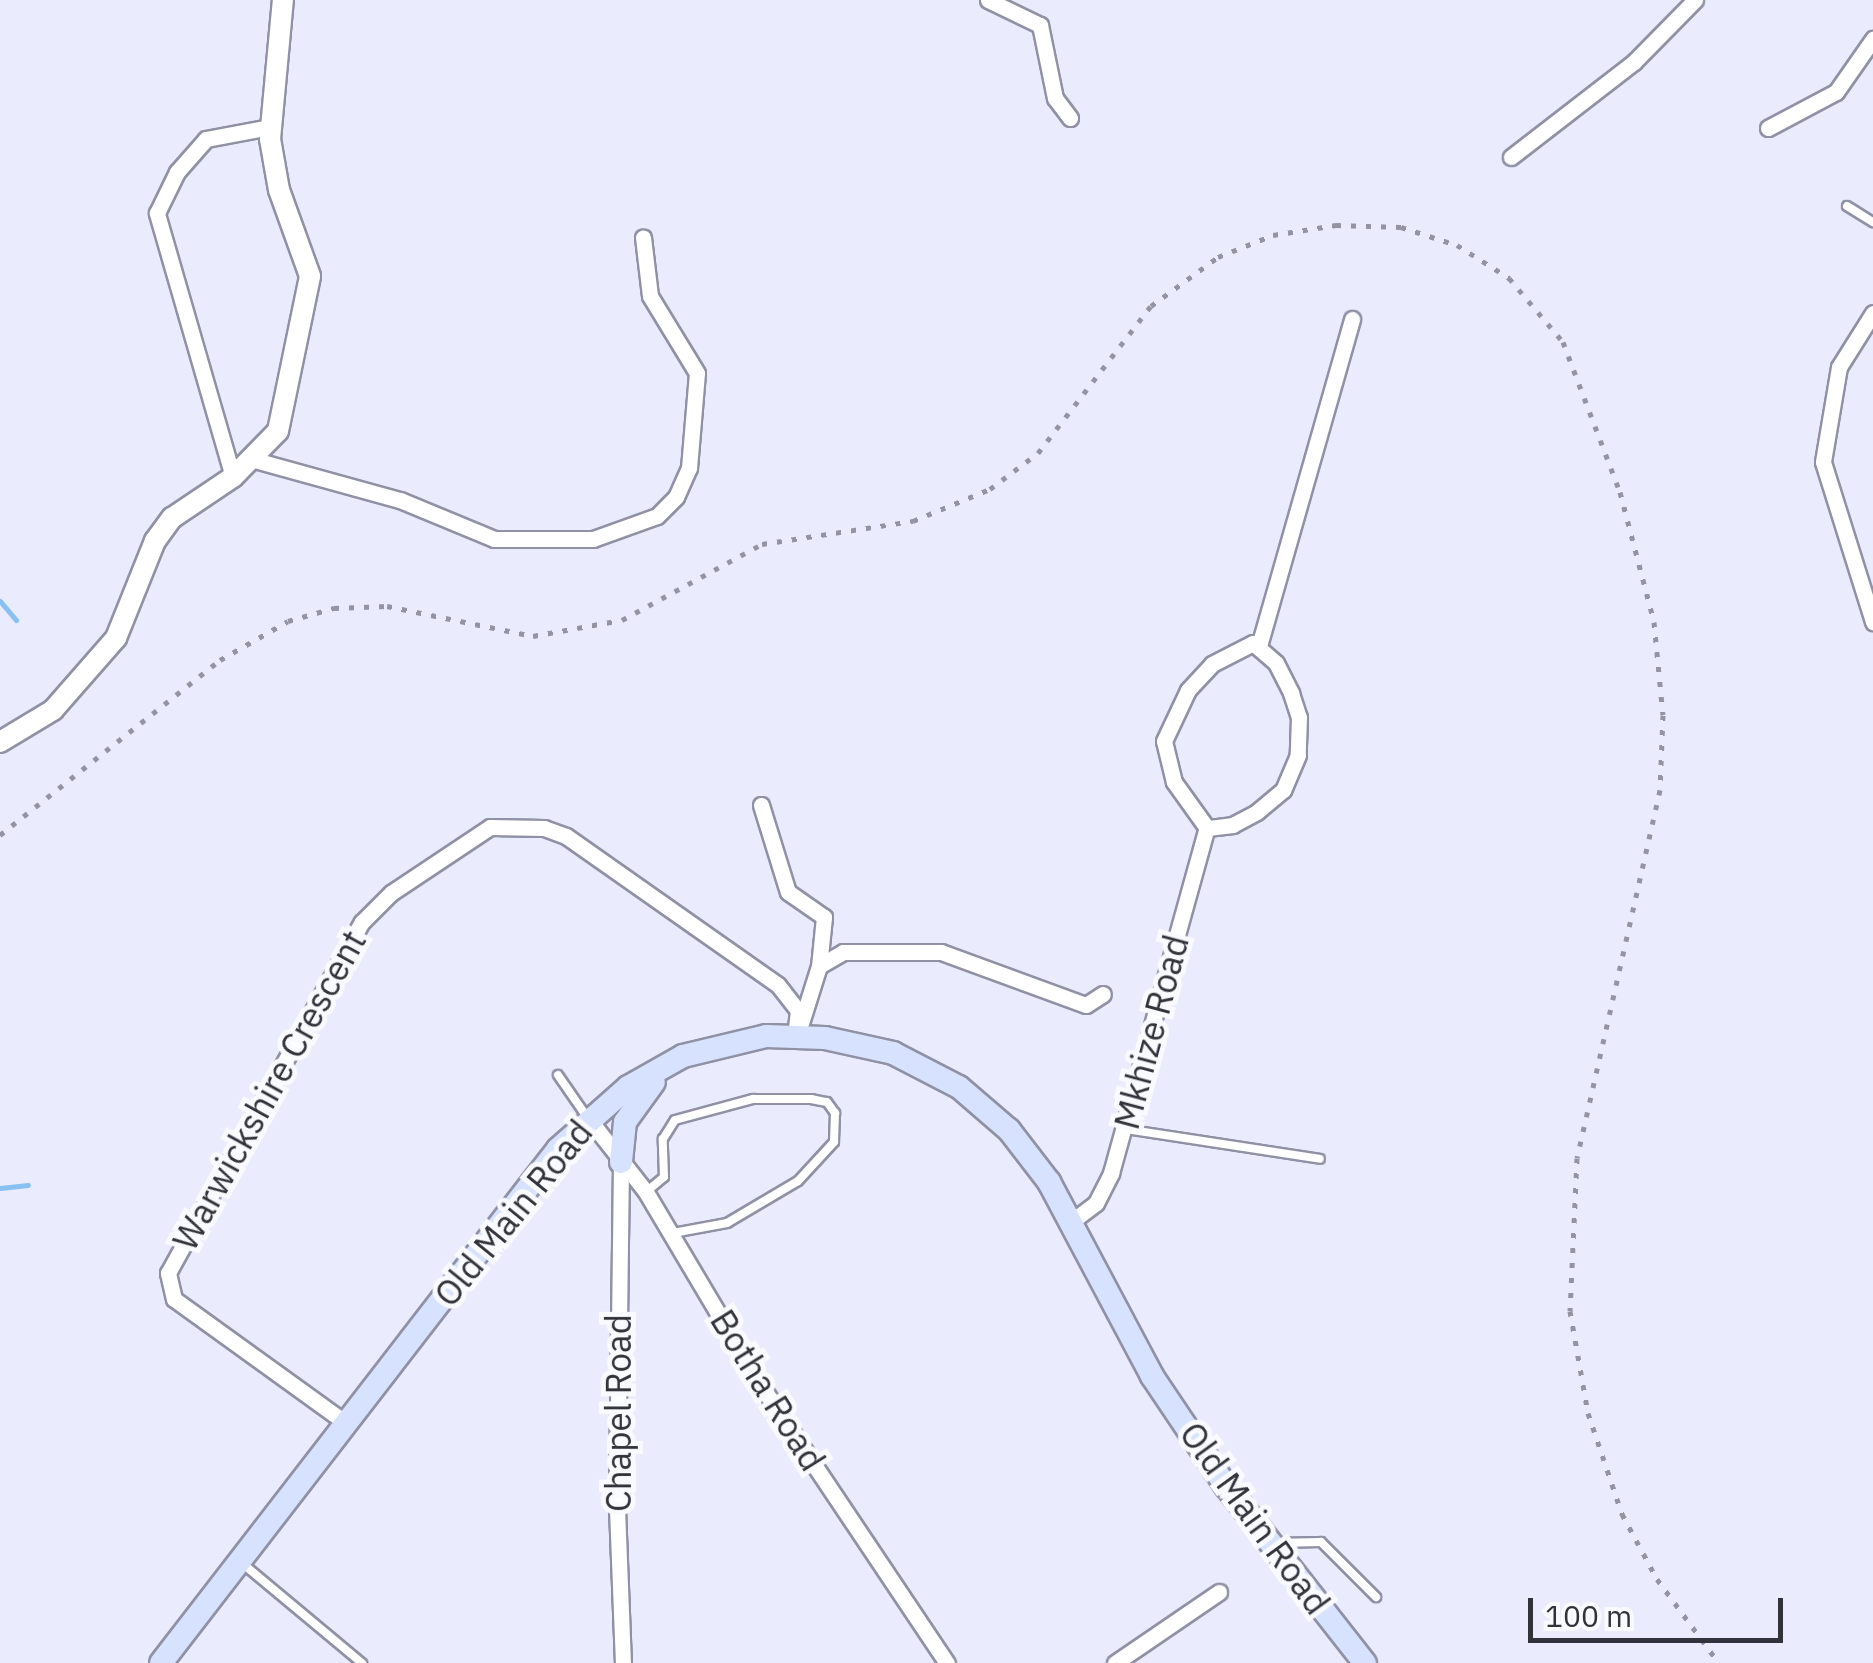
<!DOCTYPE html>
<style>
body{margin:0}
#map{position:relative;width:1873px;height:1663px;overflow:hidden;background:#eaebfd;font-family:"IBM Plex Sans",sans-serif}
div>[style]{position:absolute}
.stream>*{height:5px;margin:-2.5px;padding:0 2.5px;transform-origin:2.5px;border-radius:2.5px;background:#88c1f1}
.roads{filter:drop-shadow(2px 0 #9091a5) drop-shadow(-2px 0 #9091a5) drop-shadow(0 2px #9091a5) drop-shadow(0 -2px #9091a5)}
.service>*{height:8px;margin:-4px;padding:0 4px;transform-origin:4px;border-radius:4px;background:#fff}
.minor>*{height:15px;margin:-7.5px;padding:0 7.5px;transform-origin:7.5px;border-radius:7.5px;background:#fff}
.tertiary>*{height:20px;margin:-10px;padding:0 10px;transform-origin:10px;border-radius:10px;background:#fff}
.secondary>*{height:22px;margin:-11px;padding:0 11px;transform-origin:11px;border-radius:11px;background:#d7e3fe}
.rail>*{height:5px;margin-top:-2.5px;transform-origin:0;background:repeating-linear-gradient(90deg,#9393a1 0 5px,transparent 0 15px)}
span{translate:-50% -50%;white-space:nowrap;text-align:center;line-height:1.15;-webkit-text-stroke:10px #f9fafe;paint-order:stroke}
.street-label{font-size:35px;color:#32323b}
.scale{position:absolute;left:1528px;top:1598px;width:255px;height:45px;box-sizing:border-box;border:5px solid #32323b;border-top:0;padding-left:12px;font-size:30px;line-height:35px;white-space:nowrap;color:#32323b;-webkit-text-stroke:8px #f9fafe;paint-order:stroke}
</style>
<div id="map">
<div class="stream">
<i style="left:0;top:601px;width:25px;rotate:50deg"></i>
<i style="left:0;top:1188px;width:28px;rotate:-6deg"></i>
</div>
<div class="roads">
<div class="service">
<i style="left:1847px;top:206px;width:31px;rotate:32deg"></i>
<i style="left:558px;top:1075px;width:51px;rotate:55.4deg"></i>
<i style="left:1125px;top:1129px;width:197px;rotate:8.7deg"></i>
<i style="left:646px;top:1192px;width:23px;rotate:-40deg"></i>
<i style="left:664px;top:1177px;width:38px;rotate:-92deg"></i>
<i style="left:663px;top:1139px;width:22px;rotate:-58deg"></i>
<i style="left:675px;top:1120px;width:81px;rotate:-15.1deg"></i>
<i style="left:753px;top:1099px;width:58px"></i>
<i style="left:811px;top:1099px;width:16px;rotate:11deg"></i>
<i style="left:827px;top:1102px;width:14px;rotate:54deg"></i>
<i style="left:835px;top:1113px;width:29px;rotate:92deg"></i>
<i style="left:834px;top:1142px;width:53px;rotate:132.7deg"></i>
<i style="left:798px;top:1181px;width:82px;rotate:149.4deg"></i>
<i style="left:727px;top:1223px;width:55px;rotate:169.5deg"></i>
<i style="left:1275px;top:1543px;width:46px;rotate:-1.2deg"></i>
<i style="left:1321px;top:1542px;width:78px;rotate:45deg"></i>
<i style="left:243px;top:1564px;width:155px;rotate:39.8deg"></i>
</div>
<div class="minor">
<i style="left:988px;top:0;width:58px;rotate:25.7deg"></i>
<i style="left:1040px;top:25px;width:75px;rotate:78.4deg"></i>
<i style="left:1055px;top:98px;width:25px;rotate:53deg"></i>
<i style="left:1768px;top:128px;width:77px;rotate:-27.9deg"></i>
<i style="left:1836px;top:92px;width:65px;rotate:-55.1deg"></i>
<i style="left:1511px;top:157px;width:155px;rotate:-37.7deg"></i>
<i style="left:1634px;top:62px;width:87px;rotate:-45.5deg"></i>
<i style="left:1873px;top:313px;width:64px;rotate:122.2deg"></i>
<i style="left:1839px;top:367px;width:96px;rotate:99.6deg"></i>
<i style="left:1823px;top:462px;width:168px;rotate:72.6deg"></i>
<i style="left:251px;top:459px;width:155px;rotate:15.4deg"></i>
<i style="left:400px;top:500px;width:102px;rotate:22.5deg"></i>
<i style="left:494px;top:539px;width:99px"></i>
<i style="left:593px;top:539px;width:68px;rotate:-19.8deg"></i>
<i style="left:657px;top:516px;width:27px;rotate:-45deg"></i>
<i style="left:676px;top:497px;width:32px;rotate:-66deg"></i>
<i style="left:689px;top:468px;width:95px;rotate:-85.2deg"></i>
<i style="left:697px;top:373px;width:90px;rotate:-121.4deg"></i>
<i style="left:650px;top:296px;width:59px;rotate:-96.8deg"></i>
<i style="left:233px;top:477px;width:275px;rotate:-106.1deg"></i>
<i style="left:157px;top:213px;width:46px;rotate:-64deg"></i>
<i style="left:177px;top:172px;width:44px;rotate:-48.7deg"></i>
<i style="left:206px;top:139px;width:65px;rotate:-10.6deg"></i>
<i style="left:1253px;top:643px;width:30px;rotate:41deg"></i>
<i style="left:1276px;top:663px;width:34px;rotate:63deg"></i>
<i style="left:1291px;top:693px;width:25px;rotate:72deg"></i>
<i style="left:1299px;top:717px;width:38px;rotate:92deg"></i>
<i style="left:1298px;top:755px;width:38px;rotate:113deg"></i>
<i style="left:1283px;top:790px;width:34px;rotate:140deg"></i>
<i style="left:1257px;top:812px;width:27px;rotate:152deg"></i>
<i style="left:1233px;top:825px;width:26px;rotate:173deg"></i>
<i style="left:1207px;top:828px;width:57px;rotate:-125.7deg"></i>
<i style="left:1174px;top:782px;width:42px;rotate:-103.7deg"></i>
<i style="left:1164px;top:741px;width:56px;rotate:-64.8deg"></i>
<i style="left:1188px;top:690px;width:35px;rotate:-47deg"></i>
<i style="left:1212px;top:664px;width:46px;rotate:-27.1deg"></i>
<i style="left:1259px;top:646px;width:340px;rotate:-74.1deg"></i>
<i style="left:761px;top:805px;width:91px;rotate:72.8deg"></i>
<i style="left:788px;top:892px;width:44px;rotate:34.8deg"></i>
<i style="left:824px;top:917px;width:49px;rotate:95.8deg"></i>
<i style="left:819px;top:966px;width:60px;rotate:107.5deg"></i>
<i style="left:819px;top:966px;width:28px;rotate:-30deg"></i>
<i style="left:843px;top:952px;width:98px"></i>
<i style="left:941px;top:952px;width:154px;rotate:20.1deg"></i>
<i style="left:1086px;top:1005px;width:20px;rotate:-33deg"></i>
<i style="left:588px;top:1118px;width:94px;rotate:51.9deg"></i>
<i style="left:646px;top:1192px;width:223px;rotate:59.3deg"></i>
<i style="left:760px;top:1384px;width:336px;rotate:56.2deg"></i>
<i style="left:621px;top:1162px;width:346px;rotate:90.7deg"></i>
<i style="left:617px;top:1508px;width:155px;rotate:87.8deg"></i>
<i style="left:1071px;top:1222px;width:31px;rotate:-37deg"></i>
<i style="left:1096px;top:1203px;width:34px;rotate:-63deg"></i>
<i style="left:1111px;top:1173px;width:358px;rotate:-74.5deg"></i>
<i style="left:346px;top:1423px;width:212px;rotate:-144.2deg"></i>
<i style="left:174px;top:1299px;width:27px;rotate:-103deg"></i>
<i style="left:168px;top:1273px;width:401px;rotate:-61.1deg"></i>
<i style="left:362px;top:922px;width:41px;rotate:-45deg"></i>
<i style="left:391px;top:893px;width:119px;rotate:-33.7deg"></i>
<i style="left:490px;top:827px;width:54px;rotate:1.1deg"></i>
<i style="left:544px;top:828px;width:23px;rotate:20deg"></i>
<i style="left:566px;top:836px;width:259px;rotate:35.1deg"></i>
<i style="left:778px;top:985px;width:33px;rotate:52deg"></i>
<i style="left:798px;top:1011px;width:26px;rotate:97deg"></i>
<i style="left:1115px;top:1663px;width:126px;rotate:-34.3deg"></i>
</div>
<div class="tertiary">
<i style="left:0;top:742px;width:62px;rotate:-31.1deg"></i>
<i style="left:53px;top:710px;width:96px;rotate:-48.8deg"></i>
<i style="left:116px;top:638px;width:105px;rotate:-68.1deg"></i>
<i style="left:155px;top:541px;width:29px;rotate:-54deg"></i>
<i style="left:172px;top:518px;width:73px;rotate:-33.9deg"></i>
<i style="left:233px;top:477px;width:64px;rotate:-45.6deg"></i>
<i style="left:278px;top:431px;width:158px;rotate:-78.3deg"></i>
<i style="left:310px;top:276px;width:91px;rotate:-109.8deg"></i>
<i style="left:279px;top:190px;width:52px;rotate:-100deg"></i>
<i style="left:270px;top:139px;width:140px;rotate:-84.7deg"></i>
</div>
<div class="secondary">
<i style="left:621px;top:1162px;width:40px;rotate:-84.3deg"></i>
<i style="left:625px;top:1122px;width:49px;rotate:-54.1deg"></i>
<i style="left:161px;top:1663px;width:649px;rotate:-52.32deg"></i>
<i style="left:558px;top:1149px;width:94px;rotate:-41.5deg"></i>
<i style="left:628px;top:1087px;width:63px;rotate:-29.4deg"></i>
<i style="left:683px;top:1056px;width:85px;rotate:-13.5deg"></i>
<i style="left:766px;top:1036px;width:59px;rotate:1.9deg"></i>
<i style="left:825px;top:1038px;width:70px;rotate:12.4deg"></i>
<i style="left:893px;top:1053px;width:74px;rotate:27.3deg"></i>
<i style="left:959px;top:1087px;width:66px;rotate:40.7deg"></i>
<i style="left:1009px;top:1130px;width:66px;rotate:52.4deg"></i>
<i style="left:1049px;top:1182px;width:220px;rotate:62deg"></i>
<i style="left:1152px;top:1376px;width:133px;rotate:56.1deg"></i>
<i style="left:1226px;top:1486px;width:225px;rotate:51.9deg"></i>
</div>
</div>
<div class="rail">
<i style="left:0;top:835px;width:281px;rotate:-38.5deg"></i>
<i style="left:220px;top:660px;width:78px;rotate:-29.8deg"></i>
<i style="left:288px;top:621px;width:48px;rotate:-15.8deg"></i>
<i style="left:334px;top:608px;width:53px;rotate:-2.2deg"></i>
<i style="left:387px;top:606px;width:149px;rotate:11.6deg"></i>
<i style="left:533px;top:636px;width:90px;rotate:-10.2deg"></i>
<i style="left:622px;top:620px;width:159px;rotate:-28.5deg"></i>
<i style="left:762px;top:544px;width:153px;rotate:-8.7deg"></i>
<i style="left:913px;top:521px;width:83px;rotate:-22.6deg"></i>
<i style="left:990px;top:489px;width:60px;rotate:-36.9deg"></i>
<i style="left:1038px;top:453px;width:185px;rotate:-52.5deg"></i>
<i style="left:1151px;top:306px;width:83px;rotate:-36.2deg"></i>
<i style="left:1218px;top:257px;width:59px;rotate:-21.8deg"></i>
<i style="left:1273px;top:235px;width:64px;rotate:-9deg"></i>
<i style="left:1336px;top:225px;width:65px;rotate:1.8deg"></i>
<i style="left:1401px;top:227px;width:59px;rotate:17.8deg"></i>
<i style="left:1457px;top:245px;width:62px;rotate:32.4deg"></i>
<i style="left:1509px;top:278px;width:84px;rotate:49.8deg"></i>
<i style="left:1563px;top:342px;width:160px;rotate:69.2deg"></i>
<i style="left:1620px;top:492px;width:134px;rotate:75.3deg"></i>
<i style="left:1654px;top:622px;width:93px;rotate:84.5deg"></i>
<i style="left:1663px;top:715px;width:75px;rotate:92.3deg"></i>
<i style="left:1660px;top:790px;width:377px;rotate:102.7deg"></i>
<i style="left:1577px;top:1158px;width:153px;rotate:92.6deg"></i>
<i style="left:1570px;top:1311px;width:104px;rotate:80deg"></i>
<i style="left:1588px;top:1413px;width:107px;rotate:71.4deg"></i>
<i style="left:1622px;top:1514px;width:74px;rotate:61.7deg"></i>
<i style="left:1657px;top:1579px;width:104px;rotate:53.6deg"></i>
</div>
<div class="street-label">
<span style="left:1151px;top:1032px;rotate:-75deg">Mkhize Road</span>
<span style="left:269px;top:1090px;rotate:-61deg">Warwickshire Crescent</span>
<span style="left:513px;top:1213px;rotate:-51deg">Old Main Road</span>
<span style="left:768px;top:1390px;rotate:58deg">Botha Road</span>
<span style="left:618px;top:1413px;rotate:-90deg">Chapel Road</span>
<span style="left:1255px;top:1518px;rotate:54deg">Old Main Road</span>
</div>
<div class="scale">100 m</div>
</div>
